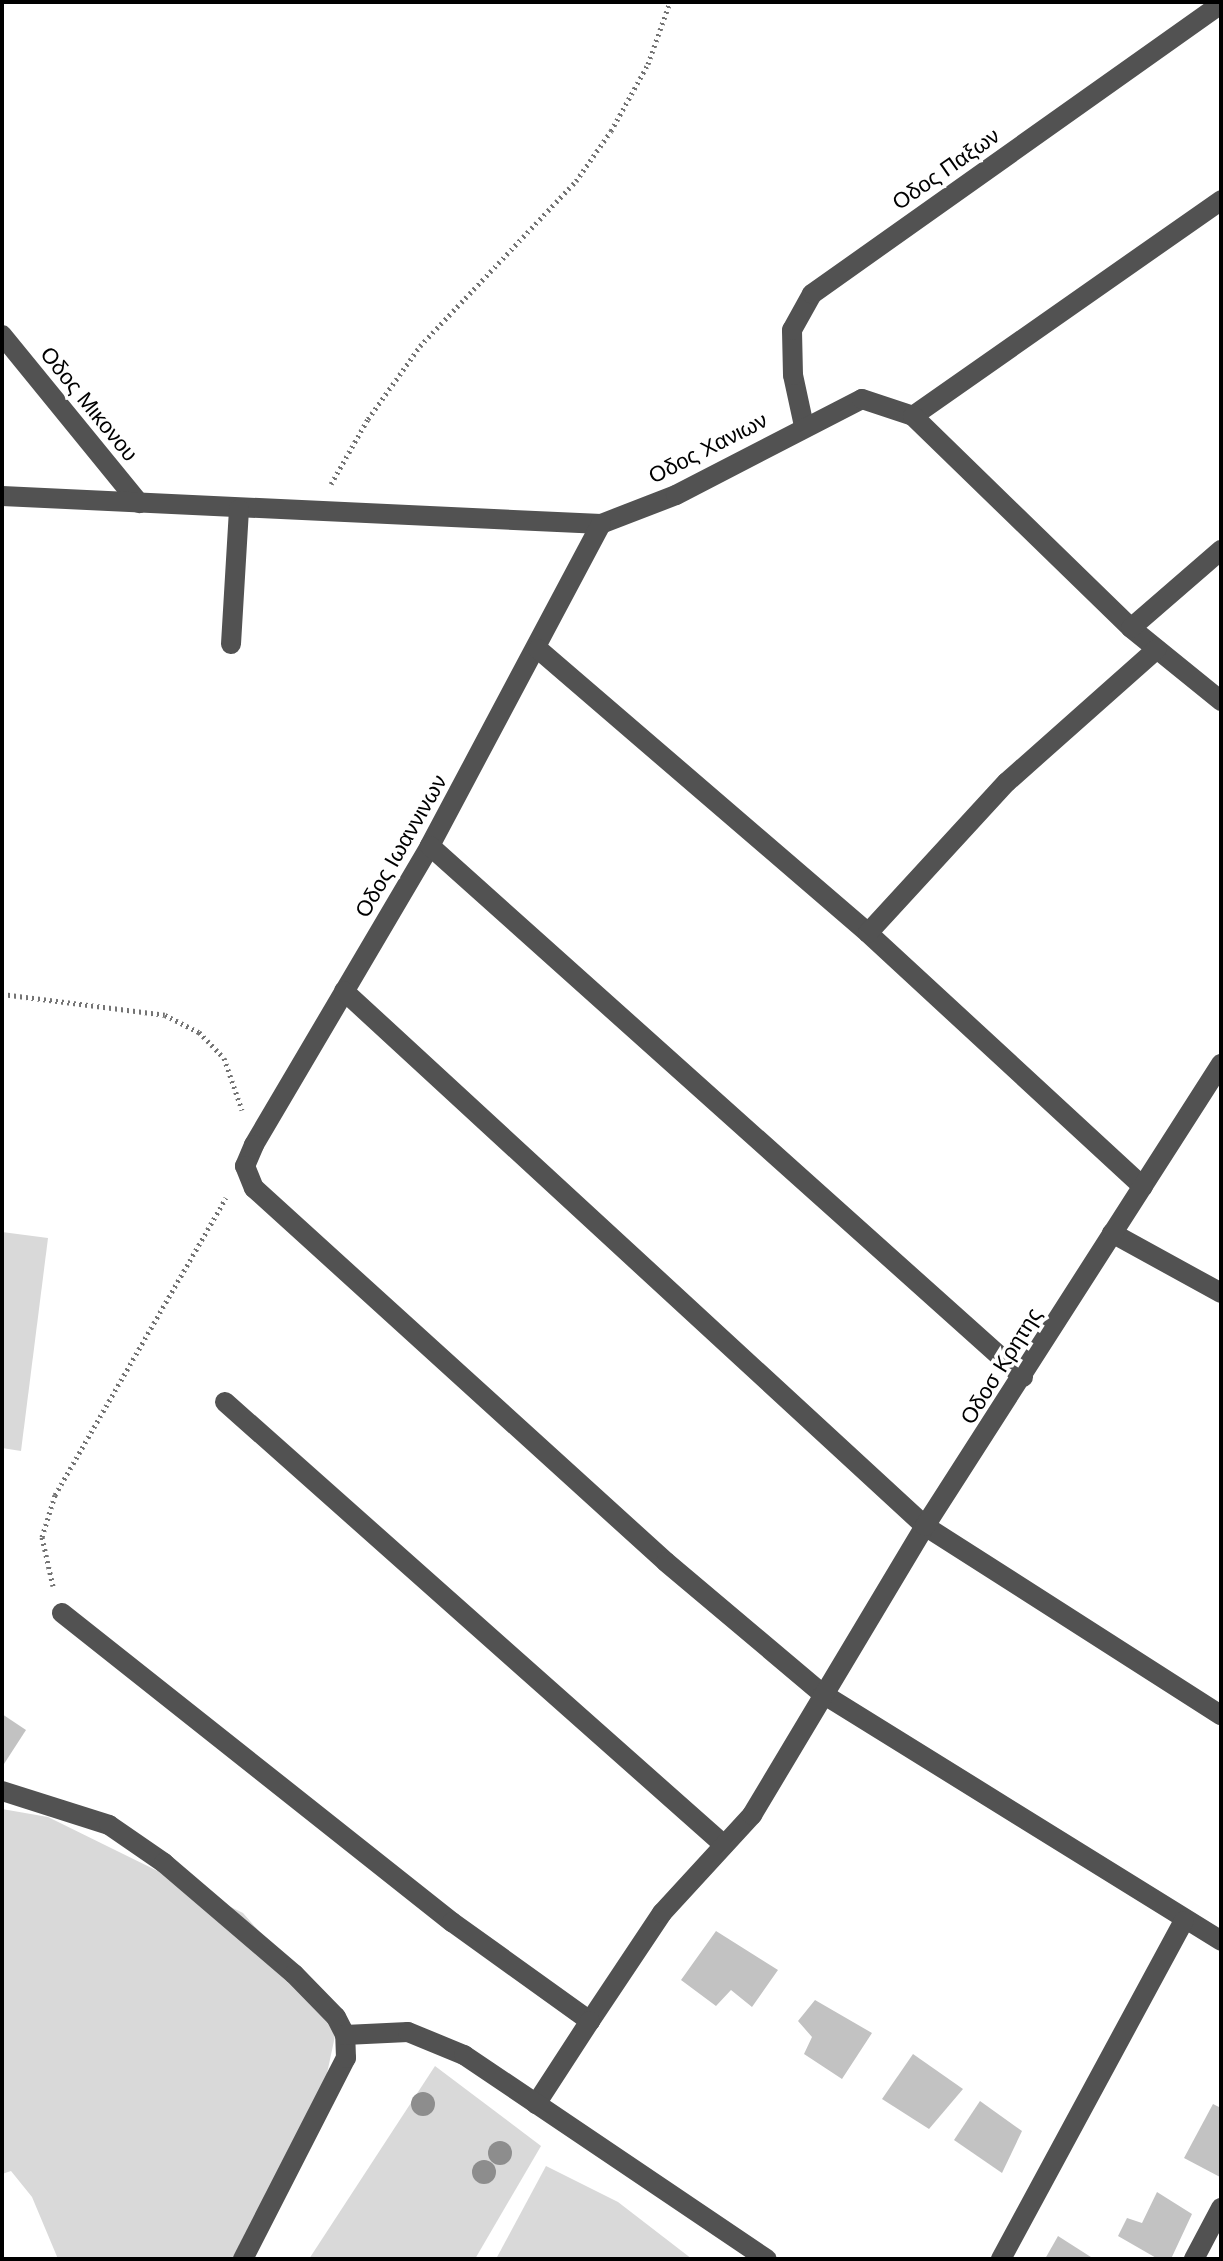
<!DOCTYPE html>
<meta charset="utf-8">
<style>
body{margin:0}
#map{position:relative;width:1223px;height:2261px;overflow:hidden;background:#fff;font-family:Helvetica,sans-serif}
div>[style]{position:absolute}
.green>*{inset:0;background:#d9d9d9}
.building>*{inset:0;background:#c2c2c2}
.path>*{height:5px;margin-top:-2.5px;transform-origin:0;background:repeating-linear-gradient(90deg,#747474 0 2px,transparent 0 6px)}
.minor>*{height:20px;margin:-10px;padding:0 10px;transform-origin:10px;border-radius:10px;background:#525252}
.trees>*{width:24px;height:24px;margin:-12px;border-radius:50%;background:#8d8d8d}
span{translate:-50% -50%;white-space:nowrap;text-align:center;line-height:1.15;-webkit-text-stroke:7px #fff;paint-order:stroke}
.street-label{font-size:22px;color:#000}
.frame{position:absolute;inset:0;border:4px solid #000;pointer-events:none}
</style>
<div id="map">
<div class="green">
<i style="clip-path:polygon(2px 1232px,48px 1238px,21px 1451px,2px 1448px)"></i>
<i style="clip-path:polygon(2px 1809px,48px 1817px,243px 1913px,338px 2022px,325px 2083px,233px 2259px,58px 2259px,32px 2197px,11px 2171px,2px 2174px)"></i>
<i style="clip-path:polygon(435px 2066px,541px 2146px,475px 2259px,309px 2259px)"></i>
<i style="clip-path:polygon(546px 2166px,618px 2202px,692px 2259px,496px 2259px)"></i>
</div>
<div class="building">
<i style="clip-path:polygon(2px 1714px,26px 1730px,2px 1767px)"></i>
<i style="clip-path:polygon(716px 1931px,778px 1970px,752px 2007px,731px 1990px,716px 2006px,681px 1980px)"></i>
<i style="clip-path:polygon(815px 2000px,872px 2033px,842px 2079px,804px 2054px,812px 2037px,798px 2021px)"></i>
<i style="clip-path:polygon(913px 2054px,963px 2089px,929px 2129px,882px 2099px)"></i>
<i style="clip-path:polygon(980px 2101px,1022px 2131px,1002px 2173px,954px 2140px)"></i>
<i style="clip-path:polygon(1213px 2104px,1221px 2108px,1220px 2177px,1184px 2158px)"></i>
<i style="clip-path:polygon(1157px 2192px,1192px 2214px,1171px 2259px,1158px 2259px,1118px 2236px,1127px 2218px,1142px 2223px)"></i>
<i style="clip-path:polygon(1058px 2236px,1094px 2259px,1045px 2259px)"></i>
</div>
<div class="path">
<i style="left:331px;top:484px;width:75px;rotate:-60.4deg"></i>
<i style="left:368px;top:419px;width:90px;rotate:-54.5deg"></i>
<i style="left:420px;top:346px;width:227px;rotate:-46.6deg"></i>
<i style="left:576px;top:181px;width:61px;rotate:-55deg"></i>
<i style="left:611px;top:131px;width:77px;rotate:-61.1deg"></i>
<i style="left:648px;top:64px;width:66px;rotate:-70.5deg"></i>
<i style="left:2px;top:994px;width:164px;rotate:7.3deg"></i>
<i style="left:165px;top:1015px;width:38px;rotate:27deg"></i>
<i style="left:199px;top:1032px;width:36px;rotate:46deg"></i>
<i style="left:224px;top:1058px;width:55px;rotate:70.9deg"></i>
<i style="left:53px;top:1586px;width:50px;rotate:-102.7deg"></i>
<i style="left:42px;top:1537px;width:44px;rotate:-72.8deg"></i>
<i style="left:55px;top:1495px;width:343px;rotate:-60.1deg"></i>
</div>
<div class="minor">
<i style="left:2px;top:335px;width:217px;rotate:50.8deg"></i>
<i style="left:913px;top:416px;width:376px;rotate:-35deg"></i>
<i style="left:804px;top:426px;width:52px;rotate:-102.2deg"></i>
<i style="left:793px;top:375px;width:45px;rotate:-91.3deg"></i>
<i style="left:792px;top:330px;width:41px;rotate:-60.9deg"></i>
<i style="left:812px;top:294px;width:501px;rotate:-35.34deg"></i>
<i style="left:2px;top:496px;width:600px;rotate:2.68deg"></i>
<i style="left:601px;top:524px;width:80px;rotate:-21.1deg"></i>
<i style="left:676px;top:495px;width:209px;rotate:-27.3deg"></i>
<i style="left:862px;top:399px;width:54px;rotate:18.4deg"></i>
<i style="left:913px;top:416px;width:304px;rotate:44.2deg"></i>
<i style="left:1131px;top:628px;width:116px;rotate:39deg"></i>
<i style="left:601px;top:524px;width:365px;rotate:118deg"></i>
<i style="left:430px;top:846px;width:347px;rotate:120.5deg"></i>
<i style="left:254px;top:1145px;width:23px;rotate:113deg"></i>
<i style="left:245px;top:1166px;width:24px;rotate:68deg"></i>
<i style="left:254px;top:1188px;width:556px;rotate:42.23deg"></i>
<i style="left:666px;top:1562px;width:205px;rotate:40.1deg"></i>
<i style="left:823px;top:1694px;width:468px;rotate:31.8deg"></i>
<i style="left:1131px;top:628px;width:119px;rotate:-40.9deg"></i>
<i style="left:231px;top:644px;width:135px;rotate:-86.6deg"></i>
<i style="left:538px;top:649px;width:435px;rotate:40.7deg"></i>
<i style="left:868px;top:933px;width:374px;rotate:42.7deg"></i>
<i style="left:430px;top:846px;width:796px;rotate:41.84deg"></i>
<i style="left:868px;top:933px;width:205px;rotate:-47.4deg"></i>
<i style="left:1007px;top:782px;width:200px;rotate:-41.6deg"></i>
<i style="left:344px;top:991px;width:790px;rotate:42.64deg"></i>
<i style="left:925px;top:1526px;width:351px;rotate:32.6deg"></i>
<i style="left:1112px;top:1233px;width:124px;rotate:28.8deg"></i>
<i style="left:225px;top:1402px;width:667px;rotate:41.6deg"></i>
<i style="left:62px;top:1613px;width:498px;rotate:38.4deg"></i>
<i style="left:452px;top:1922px;width:170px;rotate:35.7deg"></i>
<i style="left:590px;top:2021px;width:130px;rotate:-56.3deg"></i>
<i style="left:662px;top:1913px;width:133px;rotate:-47.4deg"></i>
<i style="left:752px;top:1815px;width:337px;rotate:-59.1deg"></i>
<i style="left:925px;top:1526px;width:549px;rotate:-57.35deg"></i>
<i style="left:2px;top:1791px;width:112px;rotate:17.6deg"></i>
<i style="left:109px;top:1825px;width:67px;rotate:34.6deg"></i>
<i style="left:164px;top:1863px;width:171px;rotate:40.5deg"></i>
<i style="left:294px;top:1974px;width:60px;rotate:45.7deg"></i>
<i style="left:336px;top:2017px;width:20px;rotate:63deg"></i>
<i style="left:536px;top:2104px;width:99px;rotate:-57deg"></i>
<i style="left:243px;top:2259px;width:226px;rotate:-62.9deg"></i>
<i style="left:346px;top:2058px;width:23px;rotate:-92deg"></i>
<i style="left:345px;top:2035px;width:63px;rotate:-2.7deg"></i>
<i style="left:408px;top:2032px;width:61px;rotate:22.3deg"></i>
<i style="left:464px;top:2055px;width:365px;rotate:34deg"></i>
<i style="left:1001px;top:2259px;width:384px;rotate:-61.6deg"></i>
<i style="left:1194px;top:2259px;width:58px;rotate:-62.1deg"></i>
</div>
<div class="trees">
<i style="left:423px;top:2104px"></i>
<i style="left:500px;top:2153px"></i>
<i style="left:484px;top:2172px"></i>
</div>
<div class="street-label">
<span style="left:946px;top:169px;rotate:-35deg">Οδος Παξων</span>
<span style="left:89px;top:404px;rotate:51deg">Οδος Μικονου</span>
<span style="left:708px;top:448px;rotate:-27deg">Οδος Χανιων</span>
<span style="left:401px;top:846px;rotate:-60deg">Οδος Ιωαννινων</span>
<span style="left:1001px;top:1366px;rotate:-58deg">Οδοσ Κρητης</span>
</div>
<div class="frame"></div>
</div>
